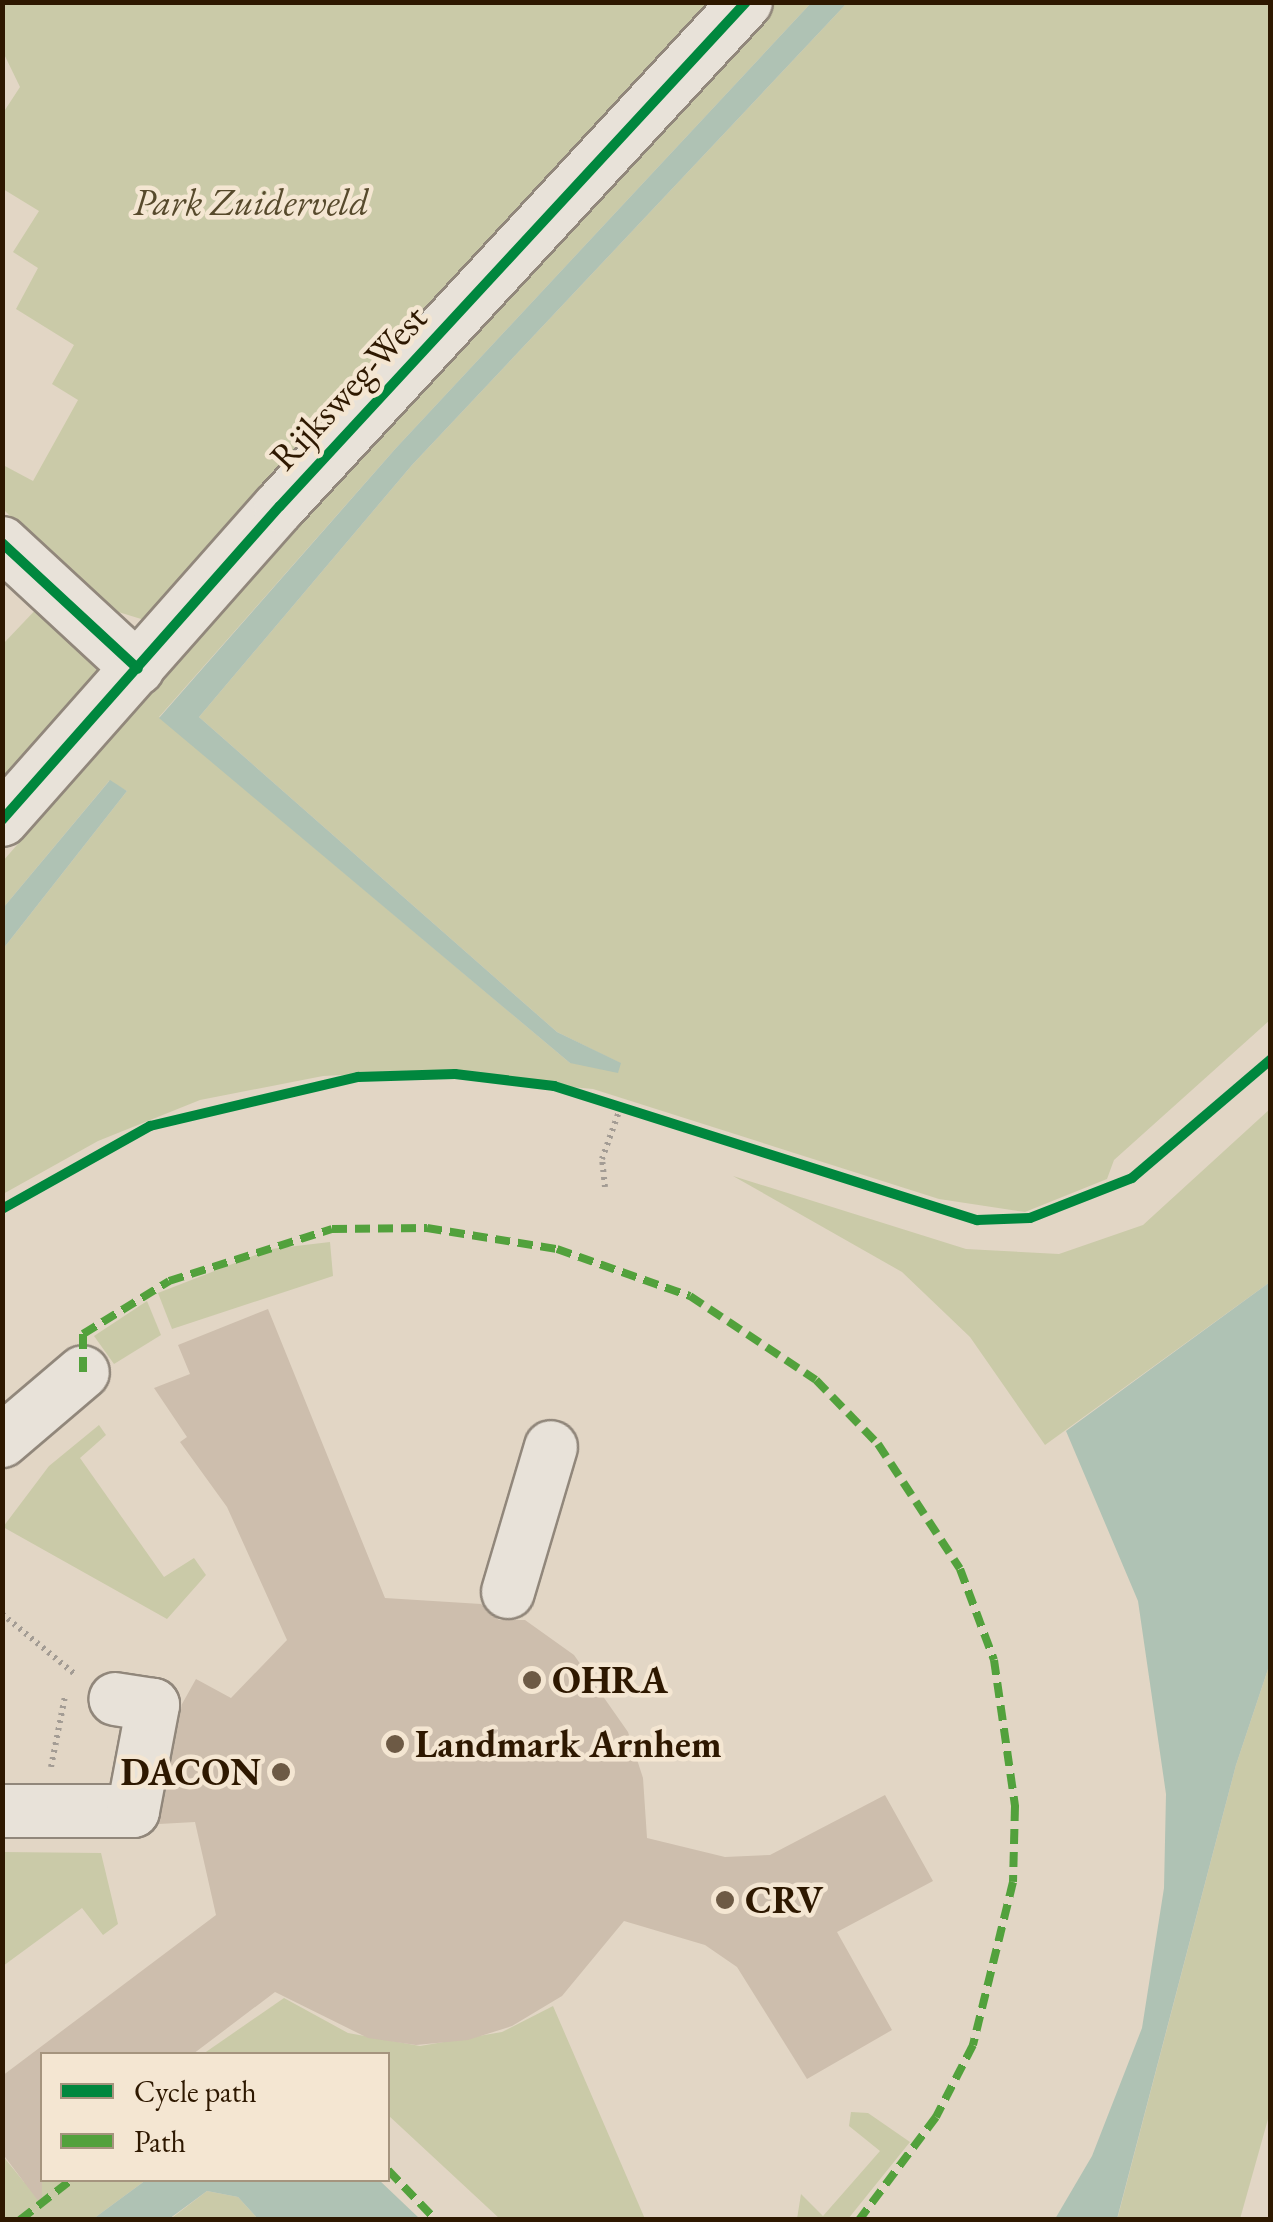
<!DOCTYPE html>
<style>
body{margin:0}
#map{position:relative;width:1273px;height:2222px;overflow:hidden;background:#e2d6c5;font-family:"EB Garamond",serif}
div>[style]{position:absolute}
.green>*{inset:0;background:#cacaa8}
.water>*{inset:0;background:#afc2b4}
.building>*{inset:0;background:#cdbead}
.path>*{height:6px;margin-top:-3px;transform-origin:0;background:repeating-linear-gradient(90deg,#a39c94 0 2.5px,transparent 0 7.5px)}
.roads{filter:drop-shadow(2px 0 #91877b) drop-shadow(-2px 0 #91877b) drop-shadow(0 2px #91877b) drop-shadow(0 -2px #91877b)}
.minor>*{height:52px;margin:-26px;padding:0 26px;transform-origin:26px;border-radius:26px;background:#e8e2d9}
.quiet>*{height:8px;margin-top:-4px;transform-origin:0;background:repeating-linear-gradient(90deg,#52a13c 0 15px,transparent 0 23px)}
.cycleway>*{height:10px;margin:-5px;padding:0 5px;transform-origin:5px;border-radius:5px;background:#00873e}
.dots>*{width:28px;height:28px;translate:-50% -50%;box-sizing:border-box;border:5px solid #f4e6d2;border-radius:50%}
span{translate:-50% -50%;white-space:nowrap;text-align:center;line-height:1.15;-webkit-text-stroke:9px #f4e6d2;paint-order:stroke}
.park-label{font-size:38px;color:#574a2c;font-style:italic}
.street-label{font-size:38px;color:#2e1800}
.poi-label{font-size:38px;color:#2e1800;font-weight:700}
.left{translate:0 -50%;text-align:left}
.right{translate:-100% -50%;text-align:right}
.frame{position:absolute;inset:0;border:5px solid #2e1800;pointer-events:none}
.legend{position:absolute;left:40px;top:2052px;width:350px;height:130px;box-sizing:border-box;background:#f4e6d2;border:2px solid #a5947e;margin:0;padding:12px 18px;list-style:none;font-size:30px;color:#2e1800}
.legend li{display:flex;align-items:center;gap:20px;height:50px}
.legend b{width:50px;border:2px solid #a5947e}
</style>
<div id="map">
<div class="green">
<i style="clip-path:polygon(3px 3px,714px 3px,331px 407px,151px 622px,102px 607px,3px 509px,3px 465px,33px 481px,78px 400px,52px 384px,74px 345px,16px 309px,38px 268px,13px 252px,39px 211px,3px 189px,3px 113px,20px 87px,3px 52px)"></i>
<i style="clip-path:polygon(775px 3px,811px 3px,396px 448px,159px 717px,570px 1063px,620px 1063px,557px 1032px,199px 717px,412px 465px,847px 3px,1270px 3px,1270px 1020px,1114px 1160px,1107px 1179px,1025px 1212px,939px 1199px,593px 1089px,399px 1072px,323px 1076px,200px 1100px,98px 1141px,3px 1194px,3px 949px,127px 791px,109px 781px,3px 908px,3px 861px,400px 406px)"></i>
<i style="clip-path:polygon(42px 603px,97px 671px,3px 787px,3px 644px)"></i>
<i style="clip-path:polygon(1270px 1109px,1270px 1282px,1045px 1445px,970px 1337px,902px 1272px,733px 1176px,966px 1249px,1059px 1254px,1143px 1225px)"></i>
<i style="clip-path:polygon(330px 1242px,333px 1276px,172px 1329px,158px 1293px,271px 1249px)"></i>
<i style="clip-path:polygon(147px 1301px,161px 1335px,114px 1364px,94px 1336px)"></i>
<i style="clip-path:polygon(99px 1425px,106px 1435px,80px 1458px,164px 1577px,194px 1558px,206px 1575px,167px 1619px,3px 1527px,49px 1466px)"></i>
<i style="clip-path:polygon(1270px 1663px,1270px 2112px,1240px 2219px,1117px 2220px,1236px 1765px)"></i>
<i style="clip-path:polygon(3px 1852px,101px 1853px,118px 1924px,103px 1935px,82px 1908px,3px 1966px)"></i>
<i style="clip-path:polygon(284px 1998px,348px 2033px,420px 2046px,502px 2032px,553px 2006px,645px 2219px,500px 2219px,388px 2115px,388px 2054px,203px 2054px)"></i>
<i style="clip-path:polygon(851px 2112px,868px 2113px,910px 2142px,848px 2219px,797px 2219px,801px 2194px,823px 2216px,880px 2151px,849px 2126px)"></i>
<i style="clip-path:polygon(2px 2155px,24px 2182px,42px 2169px,42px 2180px,146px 2180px,93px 2219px,3px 2219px)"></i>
<i style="clip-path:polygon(207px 2191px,238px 2197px,258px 2219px,169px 2220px)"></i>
</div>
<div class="water">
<i style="clip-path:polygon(811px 3px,847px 3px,412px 465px,199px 717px,557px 1032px,621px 1063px,618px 1073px,570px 1063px,159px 718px,396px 448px)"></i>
<i style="clip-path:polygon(110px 780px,127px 791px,3px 949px,3px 908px)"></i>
<i style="clip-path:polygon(1270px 1282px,1270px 1663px,1236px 1765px,1117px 2219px,1055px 2219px,1092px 2156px,1142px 2028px,1164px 1888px,1166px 1794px,1138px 1601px,1066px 1431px)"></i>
<i style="clip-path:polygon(146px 2180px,379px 2180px,420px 2219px,258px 2219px,238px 2197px,207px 2191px,169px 2219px,93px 2219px)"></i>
</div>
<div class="building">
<i style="clip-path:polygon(268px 1309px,385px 1598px,481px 1604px,499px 1620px,525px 1620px,574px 1655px,628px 1732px,643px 1778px,647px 1838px,725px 1857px,770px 1855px,885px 1795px,933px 1881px,837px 1932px,892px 2030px,807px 2079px,737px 1967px,705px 1945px,624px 1921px,562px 1996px,512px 2026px,468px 2040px,416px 2045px,368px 2038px,275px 1992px,193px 2054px,42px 2054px,42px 2206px,2px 2153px,2px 2076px,216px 1915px,195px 1822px,159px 1824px,182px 1704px,196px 1679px,231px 1698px,287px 1640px,227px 1507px,180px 1442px,187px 1437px,154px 1388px,190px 1374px,178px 1345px)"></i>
</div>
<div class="path">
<i style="left:605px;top:1187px;width:28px;rotate:-96deg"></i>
<i style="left:602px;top:1159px;width:56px;rotate:-70.3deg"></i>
<i style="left:2px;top:1614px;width:96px;rotate:39.5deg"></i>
<i style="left:51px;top:1767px;width:72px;rotate:-78.8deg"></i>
</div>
<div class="roads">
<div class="minor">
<i style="left:2px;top:543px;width:185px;rotate:42.8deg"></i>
<i style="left:2px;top:820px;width:419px;rotate:-48.5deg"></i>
<i style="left:280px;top:506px;width:686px;rotate:-47.24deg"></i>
<i style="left:2px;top:1441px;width:106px;rotate:-40.4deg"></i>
<i style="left:508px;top:1592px;width:151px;rotate:-73.5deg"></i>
<i style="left:2px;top:1811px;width:131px"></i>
<i style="left:133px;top:1811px;width:108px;rotate:-79.3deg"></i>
<i style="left:153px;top:1705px;width:38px;rotate:-171deg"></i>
</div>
</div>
<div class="quiet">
<i style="left:83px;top:1372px;width:38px;rotate:-90deg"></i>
<i style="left:83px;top:1334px;width:101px;rotate:-31.6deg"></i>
<i style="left:169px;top:1281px;width:171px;rotate:-17.7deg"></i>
<i style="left:332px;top:1229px;width:95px;rotate:-0.6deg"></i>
<i style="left:427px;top:1228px;width:132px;rotate:9.2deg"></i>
<i style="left:557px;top:1249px;width:141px;rotate:19.5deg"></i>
<i style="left:690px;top:1296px;width:151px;rotate:33.7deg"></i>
<i style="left:816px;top:1380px;width:89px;rotate:45.9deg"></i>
<i style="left:878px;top:1444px;width:149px;rotate:56.7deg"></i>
<i style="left:960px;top:1569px;width:97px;rotate:69.5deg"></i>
<i style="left:994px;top:1660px;width:148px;rotate:81.8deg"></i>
<i style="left:1015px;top:1806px;width:76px;rotate:91.5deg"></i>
<i style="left:1013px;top:1882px;width:168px;rotate:103.8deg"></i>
<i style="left:973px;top:2045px;width:81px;rotate:117.2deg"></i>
<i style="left:936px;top:2117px;width:129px;rotate:126.8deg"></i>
<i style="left:388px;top:2170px;width:69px;rotate:46.2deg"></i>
<i style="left:20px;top:2220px;width:65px;rotate:-38.1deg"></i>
</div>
<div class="cycleway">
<i style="left:2px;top:543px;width:185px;rotate:42.8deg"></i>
<i style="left:2px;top:820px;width:419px;rotate:-48.5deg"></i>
<i style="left:280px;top:506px;width:686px;rotate:-47.24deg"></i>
<i style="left:2px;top:1209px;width:170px;rotate:-29.3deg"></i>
<i style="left:150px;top:1126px;width:214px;rotate:-13.3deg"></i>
<i style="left:358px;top:1077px;width:97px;rotate:-1.8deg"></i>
<i style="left:455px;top:1074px;width:100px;rotate:6.9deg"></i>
<i style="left:554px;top:1086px;width:444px;rotate:17.6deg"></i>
<i style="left:977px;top:1220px;width:53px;rotate:-2.2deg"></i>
<i style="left:1030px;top:1218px;width:110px;rotate:-21.4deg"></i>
<i style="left:1132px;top:1178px;width:182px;rotate:-40.5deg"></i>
</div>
<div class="dots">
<i style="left:532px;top:1680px;background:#6d5a45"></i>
<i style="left:395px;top:1744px;background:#6d5a45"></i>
<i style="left:281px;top:1772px;background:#6d5a45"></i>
<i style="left:725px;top:1900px;background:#6d5a45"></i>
</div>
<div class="park-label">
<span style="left:251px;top:202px">Park Zuiderveld</span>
</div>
<div class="street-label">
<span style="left:348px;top:387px;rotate:-47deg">Rijksweg-West</span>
</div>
<div class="poi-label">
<span class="left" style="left:552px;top:1680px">OHRA</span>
<span class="left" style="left:415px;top:1744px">Landmark Arnhem</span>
<span class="right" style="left:261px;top:1772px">DACON</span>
<span class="left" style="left:745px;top:1900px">CRV</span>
</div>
<div class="frame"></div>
<ul class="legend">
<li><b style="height:12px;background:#00873e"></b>Cycle path</li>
<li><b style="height:12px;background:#52a13c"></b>Path</li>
</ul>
</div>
